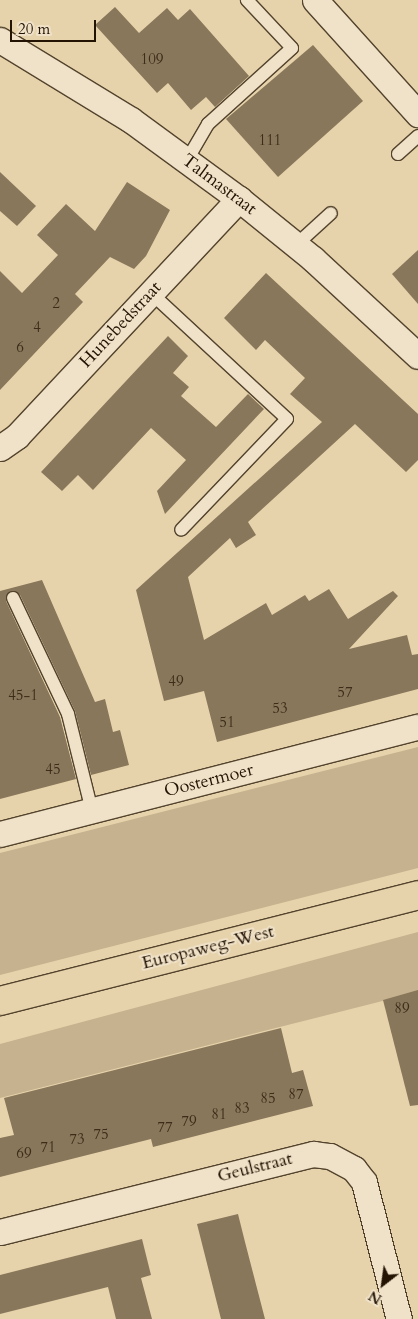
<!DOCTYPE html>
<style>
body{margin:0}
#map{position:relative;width:418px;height:1319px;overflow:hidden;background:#e7d3ab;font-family:Cardo,serif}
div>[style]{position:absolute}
.green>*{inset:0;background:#c6b28e}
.building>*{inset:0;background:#88775a}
.roads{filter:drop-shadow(1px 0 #53432d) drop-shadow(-1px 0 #53432d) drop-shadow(0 1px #53432d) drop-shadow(0 -1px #53432d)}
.service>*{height:12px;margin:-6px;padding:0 6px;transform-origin:6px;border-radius:6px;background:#efe2c8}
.minor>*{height:25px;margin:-12.5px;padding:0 12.5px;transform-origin:12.5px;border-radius:12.5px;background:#efe2c8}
.primary>*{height:28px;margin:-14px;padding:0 14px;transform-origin:14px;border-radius:14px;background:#e7d3ab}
span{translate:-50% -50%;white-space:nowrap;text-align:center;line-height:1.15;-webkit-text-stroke:4px #efe2c8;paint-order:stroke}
.number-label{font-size:15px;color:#3c2c19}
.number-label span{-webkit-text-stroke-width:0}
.street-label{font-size:18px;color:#221303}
.north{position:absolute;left:358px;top:1259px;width:50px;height:50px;-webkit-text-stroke:4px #efe2c8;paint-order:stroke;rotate:210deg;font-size:14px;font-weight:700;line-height:20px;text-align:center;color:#221303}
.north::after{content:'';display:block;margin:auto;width:18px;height:22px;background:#221303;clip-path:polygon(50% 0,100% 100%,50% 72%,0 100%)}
.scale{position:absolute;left:10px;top:20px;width:86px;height:22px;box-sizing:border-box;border:2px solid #221303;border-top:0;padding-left:6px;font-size:15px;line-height:18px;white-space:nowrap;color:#221303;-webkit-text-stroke:4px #efe2c8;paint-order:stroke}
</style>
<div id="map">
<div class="green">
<i style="clip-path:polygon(418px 747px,418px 868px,0 975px,0 853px)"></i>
<i style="clip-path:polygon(418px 932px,418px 992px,0 1098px,0 1044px)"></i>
</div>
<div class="building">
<i style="clip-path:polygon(115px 7px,139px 33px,167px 8px,178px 20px,190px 9px,249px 76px,215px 107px,206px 97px,191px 110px,168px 83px,157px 93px,95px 25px)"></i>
<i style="clip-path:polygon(313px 45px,363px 101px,278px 177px,226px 119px)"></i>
<i style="clip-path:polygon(0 172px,36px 206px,17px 226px,0 211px)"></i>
<i style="clip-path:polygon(127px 182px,170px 210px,146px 256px,134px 269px,110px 257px,75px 294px,83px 302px,0 390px,0 271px,22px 293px,58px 255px,37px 235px,66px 204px,95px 231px)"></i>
<i style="clip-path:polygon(418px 250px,418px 304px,392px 274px)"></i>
<i style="clip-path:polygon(266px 273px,418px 414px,418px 460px,406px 472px,355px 424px,248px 522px,256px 535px,236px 548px,230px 538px,188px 577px,204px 640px,266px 603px,272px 615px,305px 595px,309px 601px,329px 589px,348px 619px,393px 591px,398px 596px,349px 649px,407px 635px,412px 655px,418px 654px,418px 689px,217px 742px,204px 691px,164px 701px,136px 590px,322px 422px,290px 394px,305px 378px,265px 340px,256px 350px,224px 318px)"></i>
<i style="clip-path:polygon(168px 336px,188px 356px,173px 373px,189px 387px,181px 396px,216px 427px,248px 394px,264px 409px,165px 514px,157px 491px,186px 460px,151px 428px,93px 490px,78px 475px,62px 491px,41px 472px)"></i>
<i style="clip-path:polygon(42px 580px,95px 702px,105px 699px,113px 732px,120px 730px,129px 765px,91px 775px,75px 711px,20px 595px,10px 591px,6px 601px,60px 717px,76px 779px,0 799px,0 591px)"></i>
<i style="clip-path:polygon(418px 990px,418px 1105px,410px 1106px,383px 1000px)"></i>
<i style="clip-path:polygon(281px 1028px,292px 1073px,303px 1070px,313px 1106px,153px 1147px,151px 1139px,0 1177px,0 1138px,14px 1135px,4px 1098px)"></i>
<i style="clip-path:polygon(238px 1214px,245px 1242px,265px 1319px,221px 1319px,197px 1224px)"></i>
<i style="clip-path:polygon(142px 1239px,151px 1275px,141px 1278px,152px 1319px,116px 1319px,108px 1287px,0 1314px,0 1275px)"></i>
</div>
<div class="roads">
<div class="service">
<i style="left:398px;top:154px;width:27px;rotate:-42deg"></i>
<i style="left:187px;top:160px;width:42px;rotate:-59.7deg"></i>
<i style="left:208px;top:124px;width:113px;rotate:-42.1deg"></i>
<i style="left:292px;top:48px;width:66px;rotate:-133.2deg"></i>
<i style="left:296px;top:245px;width:47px;rotate:-42.4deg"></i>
<i style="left:151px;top:293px;width:185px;rotate:42.8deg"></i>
<i style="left:287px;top:419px;width:153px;rotate:133.7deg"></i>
<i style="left:13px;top:598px;width:128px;rotate:64.6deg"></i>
<i style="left:68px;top:714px;width:100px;rotate:76.1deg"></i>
</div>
<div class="minor">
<i style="left:315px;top:0;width:154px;rotate:47.9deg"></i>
<i style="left:0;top:40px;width:153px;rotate:31.4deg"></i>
<i style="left:131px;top:120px;width:134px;rotate:36.2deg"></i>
<i style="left:239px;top:199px;width:95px;rotate:39deg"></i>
<i style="left:313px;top:259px;width:143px;rotate:42.7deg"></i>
<i style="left:0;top:448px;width:21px;rotate:-35deg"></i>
<i style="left:17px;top:436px;width:325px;rotate:-46.9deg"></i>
<i style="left:0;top:834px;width:431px;rotate:-14.4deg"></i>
<i style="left:0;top:1232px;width:323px;rotate:-14deg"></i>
<i style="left:313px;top:1154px;width:17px;rotate:7deg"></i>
<i style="left:330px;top:1156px;width:27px;rotate:28deg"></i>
<i style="left:354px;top:1169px;width:16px;rotate:52deg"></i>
<i style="left:364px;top:1182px;width:141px;rotate:75.7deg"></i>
</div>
<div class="primary">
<i style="left:0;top:1001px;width:431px;rotate:-14.2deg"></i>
</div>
</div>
<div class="number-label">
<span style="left:152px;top:60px">109</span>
<span style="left:270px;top:141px">111</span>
<span style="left:56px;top:304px">2</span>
<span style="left:37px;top:328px">4</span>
<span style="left:20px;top:348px">6</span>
<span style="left:176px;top:682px">49</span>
<span style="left:345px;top:693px">57</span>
<span style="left:23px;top:696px">45-1</span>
<span style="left:280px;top:709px">53</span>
<span style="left:227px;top:723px">51</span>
<span style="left:53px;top:770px">45</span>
<span style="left:402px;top:1009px">89</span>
<span style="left:296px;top:1095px">87</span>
<span style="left:268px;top:1099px">85</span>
<span style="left:242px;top:1109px">83</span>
<span style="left:219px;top:1115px">81</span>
<span style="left:189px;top:1122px">79</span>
<span style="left:165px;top:1128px">77</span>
<span style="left:101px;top:1135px">75</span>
<span style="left:77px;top:1140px">73</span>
<span style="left:48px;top:1148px">71</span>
<span style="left:24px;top:1154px">69</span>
</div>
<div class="street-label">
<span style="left:219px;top:185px;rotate:37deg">Talmastraat</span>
<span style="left:121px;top:325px;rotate:-47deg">Hunebedstraat</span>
<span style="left:209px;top:781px;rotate:-14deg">Oostermoer</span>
<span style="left:208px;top:948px;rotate:-14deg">Europaweg-West</span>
<span style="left:255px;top:1168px;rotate:-14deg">Geulstraat</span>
</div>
<div class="north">N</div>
<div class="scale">20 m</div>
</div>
